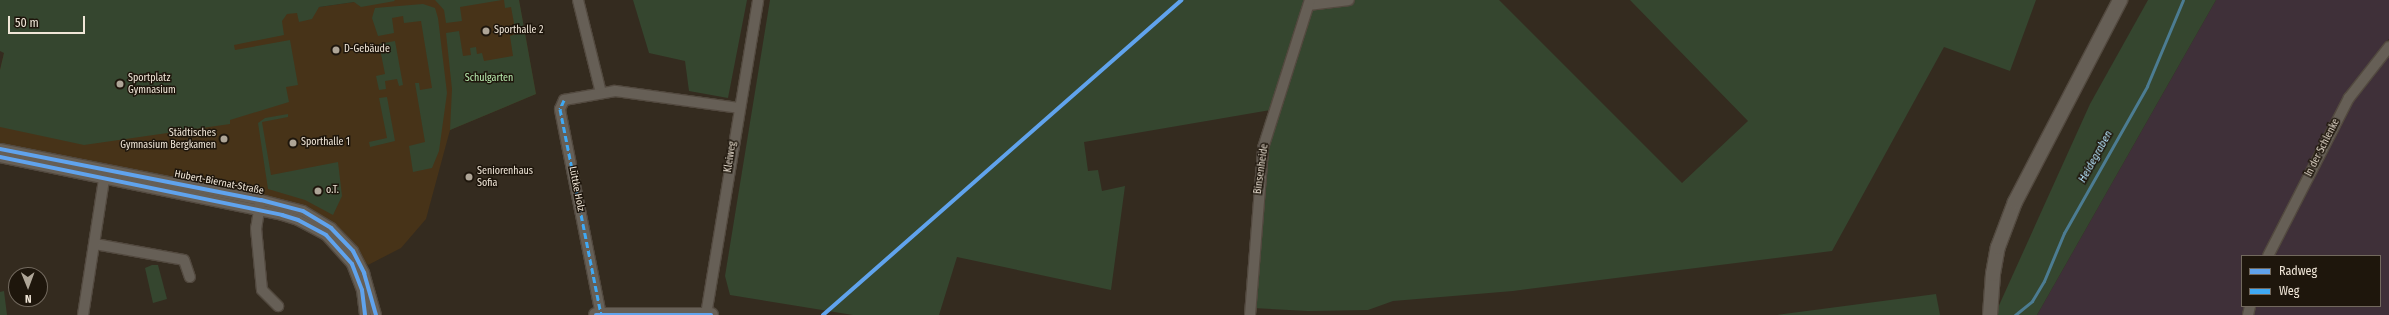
<!DOCTYPE html>
<meta charset="utf-8">
<style>
body{margin:0}
#map{position:relative;width:2389px;height:315px;overflow:hidden;background:#342b1f;font-family:"Fira Sans Condensed",sans-serif}
div>[style]{position:absolute}
.commercial>*{inset:0;background:#3f3039}
.built>*{inset:0;background:#473318}
.green>*{inset:0;background:#35462f}
.stream>*{height:3px;margin:-1.5px;padding:0 1.5px;transform-origin:1.5px;border-radius:1.5px;background:#4c7c92}
.roads{filter:drop-shadow(1px 0 #52493f) drop-shadow(-1px 0 #52493f) drop-shadow(0 1px #52493f) drop-shadow(0 -1px #52493f)}
.street>*{height:10px;margin:-5px;padding:0 5px;transform-origin:5px;border-radius:5px;background:#665f56}
.secondary>*{height:14px;margin:-7px;padding:0 7px;transform-origin:7px;border-radius:7px;background:#665f56}
.quiet>*{height:3px;margin-top:-1.5px;transform-origin:0;background:repeating-linear-gradient(90deg,#3fa9f5 0 6px,transparent 0 9px)}
.cycleway>*{height:4px;margin:-2px;padding:0 2px;transform-origin:2px;border-radius:2px;background:#60a3ed}
.dots>*{width:11px;height:11px;translate:-50% -50%;box-sizing:border-box;border:2px solid #1e160c;border-radius:50%}
span{translate:-50% -50%;white-space:nowrap;text-align:center;line-height:1.15;-webkit-text-stroke:3px #1e160c;paint-order:stroke}
.poi-label{font-size:10px;color:#f0e6d8}
.left{translate:0 -50%;text-align:left}
.right{translate:-100% -50%;text-align:right}
.park-label{font-size:10px;color:#b8edb0}
.street-label{font-size:10px;color:#f0e6d8}
.water-label{font-size:11px;color:#b7e7fe;font-style:italic}
.legend{position:absolute;left:2241px;top:255px;width:140px;height:52px;box-sizing:border-box;background:#1e160c;border:1px solid #72695e;margin:0;padding:5px 7px;list-style:none;font-size:12px;color:#f0e6d8}
.legend li{display:flex;align-items:center;gap:8px;height:20px}
.legend b{width:20px;border:1px solid #72695e}
.north{position:absolute;left:8px;top:267px;width:40px;height:40px;box-sizing:border-box;background:#1e160c;border:1px solid #72695e;border-radius:50%;rotate:179deg;font-size:11px;font-weight:700;line-height:16px;text-align:center;color:#f0e6d8}
.north::after{content:'';display:block;margin:auto;width:14px;height:18px;background:#aea597;clip-path:polygon(50% 0,100% 100%,50% 72%,0 100%)}
.scale{position:absolute;left:8px;top:16px;width:77px;height:18px;box-sizing:border-box;border:2px solid #f0e6d8;border-top:0;padding-left:5px;font-size:12px;line-height:14px;white-space:nowrap;color:#f0e6d8;-webkit-text-stroke:3px #1e160c;paint-order:stroke}
</style>
<div id="map">
<div class="commercial">
<i style="clip-path:polygon(evenodd,2216px 0,2389px 0,2389px 39px,2384px 43px,2389px 49px,2389px 315px,2037px 315px,2216px 0,2242px 256px,2380px 256px,2380px 306px,2242px 306px,2242px 256px)"></i>
</div>
<div class="built">
<i style="clip-path:polygon(368px 0,519px 0,536px 94px,450px 130px,426px 219px,401px 248px,368px 265px,338px 230px,318px 216px,0 148px,0 70px,4px 53px)"></i>
</div>
<div class="green">
<i style="clip-path:polygon(0 0,394px 0,395px 1px,361px 7px,354px 2px,319px 7px,312px 19px,299px 22px,297px 13px,287px 14px,282px 21px,284px 35px,234px 45px,235px 50px,290px 40px,298px 85px,286px 87px,289px 102px,230px 120px,230px 124px,84px 145px,0 127px,0 70px,4px 53px,0 51px)"></i>
<i style="clip-path:polygon(435px 0,502px 0,460px 7px,462px 21px,446px 23px,444px 10px)"></i>
<i style="clip-path:polygon(504px 0,519px 0,536px 94px,450px 130px,452px 89px,446px 33px,459px 31px,463px 56px,471px 55px,470px 48px,476px 47px,477px 54px,482px 53px,484px 61px,513px 56px,510px 36px,516px 34px,511px 7px,505px 8px)"></i>
<i style="clip-path:polygon(633px 0,747px 0,728px 98px,689px 91px,685px 61px,649px 53px)"></i>
<i style="clip-path:polygon(770px 0,1499px 0,1682px 183px,1748px 121px,1630px 0,2036px 0,2010px 71px,1944px 47px,1832px 251px,1513px 291px,1393px 301px,1368px 310px,1308px 311px,1253px 308px,1264px 160px,1277px 109px,1084px 142px,1088px 171px,1098px 170px,1102px 191px,1125px 186px,1111px 290px,957px 257px,939px 315px,853px 315px,730px 295px,725px 276px)"></i>
<i style="clip-path:polygon(2148px 0,2216px 0,2037px 315px,1997px 315px,1996px 312px,2090px 104px)"></i>
<i style="clip-path:polygon(423px 4px,435px 8px,438px 18px,447px 93px,439px 151px,432px 168px,413px 172px,409px 146px,425px 142px,415px 83px,419px 83px,420px 90px,432px 88px,421px 21px,404px 23px,403px 16px,392px 18px,394px 33px,378px 36px,372px 18px,375px 8px)"></i>
<i style="clip-path:polygon(395px 41px,403px 85px,399px 86px,397px 79px,385px 81px,386px 89px,379px 90px,376px 76px,385px 74px,379px 44px)"></i>
<i style="clip-path:polygon(387px 97px,395px 141px,370px 147px,369px 142px,387px 138px,379px 98px)"></i>
<i style="clip-path:polygon(288px 114px,288px 117px,262px 122px,271px 175px,338px 162px,342px 196px,333px 215px,305px 200px,268px 189px,258px 123px,265px 118px)"></i>
<i style="clip-path:polygon(152px 265px,158px 265px,167px 299px,153px 303px,145px 268px)"></i>
<i style="clip-path:polygon(4px 291px,7px 315px,0 315px,0 292px)"></i>
<i style="clip-path:polygon(1936px 294px,1940px 315px,1777px 315px)"></i>
</div>
<div class="stream">
<i style="left:2015px;top:315px;width:22px;rotate:-39deg"></i>
<i style="left:2032px;top:301px;width:23px;rotate:-59deg"></i>
<i style="left:2044px;top:281px;width:52px;rotate:-67.4deg"></i>
<i style="left:2064px;top:233px;width:169px;rotate:-60.5deg"></i>
<i style="left:2147px;top:86px;width:93px;rotate:-67.3deg"></i>
</div>
<div class="roads">
<div class="street">
<i style="left:578px;top:0;width:96px;rotate:76.1deg"></i>
<i style="left:1309px;top:5px;width:40px;rotate:-7.1deg"></i>
<i style="left:0;top:149px;width:266px;rotate:11.1deg"></i>
<i style="left:261px;top:200px;width:43px;rotate:14.7deg"></i>
<i style="left:303px;top:211px;width:33px;rotate:31deg"></i>
<i style="left:331px;top:228px;width:32px;rotate:46deg"></i>
<i style="left:353px;top:251px;width:25px;rotate:63deg"></i>
<i style="left:364px;top:273px;width:44px;rotate:74.1deg"></i>
<i style="left:0;top:157px;width:288px;rotate:11.6deg"></i>
<i style="left:282px;top:215px;width:17px;rotate:17deg"></i>
<i style="left:298px;top:220px;width:32px;rotate:28deg"></i>
<i style="left:326px;top:235px;width:39px;rotate:48deg"></i>
<i style="left:352px;top:264px;width:28px;rotate:69deg"></i>
<i style="left:362px;top:290px;width:25px;rotate:83deg"></i>
<i style="left:260px;top:204px;width:24px;rotate:99deg"></i>
<i style="left:256px;top:228px;width:62px;rotate:84.5deg"></i>
<i style="left:262px;top:290px;width:23px;rotate:45deg"></i>
<i style="left:95px;top:244px;width:90px;rotate:10.2deg"></i>
<i style="left:184px;top:260px;width:18px;rotate:71deg"></i>
<i style="left:2268px;top:256px;width:178px;rotate:-62.9deg"></i>
<i style="left:2349px;top:98px;width:65px;rotate:-51.9deg"></i>
<i style="left:83px;top:315px;width:144px;rotate:-81.2deg"></i>
<i style="left:601px;top:315px;width:210px;rotate:-101.3deg"></i>
<i style="left:560px;top:109px;width:10px;rotate:-66deg"></i>
<i style="left:564px;top:100px;width:52px;rotate:-10deg"></i>
<i style="left:615px;top:91px;width:125px;rotate:7.8deg"></i>
<i style="left:706px;top:315px;width:319px;rotate:-80.6deg"></i>
<i style="left:1250px;top:315px;width:168px;rotate:-85.5deg"></i>
<i style="left:1263px;top:148px;width:155px;rotate:-72.4deg"></i>
<i style="left:2248px;top:315px;width:9px;rotate:-77deg"></i>
</div>
<div class="secondary">
<i style="left:596px;top:315px;width:115px"></i>
<i style="left:1990px;top:315px;width:41px;rotate:-85.8deg"></i>
<i style="left:1993px;top:274px;width:27px;rotate:-80deg"></i>
<i style="left:1998px;top:247px;width:48px;rotate:-69.3deg"></i>
<i style="left:2015px;top:202px;width:228px;rotate:-62.5deg"></i>
</div>
</div>
<div class="quiet">
<i style="left:564px;top:100px;width:10px;rotate:114deg"></i>
<i style="left:560px;top:109px;width:210px;rotate:78.7deg"></i>
</div>
<div class="cycleway">
<i style="left:0;top:149px;width:266px;rotate:11.1deg"></i>
<i style="left:261px;top:200px;width:43px;rotate:14.7deg"></i>
<i style="left:303px;top:211px;width:33px;rotate:31deg"></i>
<i style="left:331px;top:228px;width:32px;rotate:46deg"></i>
<i style="left:353px;top:251px;width:25px;rotate:63deg"></i>
<i style="left:364px;top:273px;width:44px;rotate:74.1deg"></i>
<i style="left:0;top:157px;width:288px;rotate:11.6deg"></i>
<i style="left:282px;top:215px;width:17px;rotate:17deg"></i>
<i style="left:298px;top:220px;width:32px;rotate:28deg"></i>
<i style="left:326px;top:235px;width:39px;rotate:48deg"></i>
<i style="left:352px;top:264px;width:28px;rotate:69deg"></i>
<i style="left:362px;top:290px;width:25px;rotate:83deg"></i>
<i style="left:596px;top:315px;width:115px"></i>
<i style="left:823px;top:315px;width:477px;rotate:-41.3deg"></i>
</div>
<div class="dots">
<i style="left:486px;top:31px;background:#aea597"></i>
<i style="left:336px;top:50px;background:#aea597"></i>
<i style="left:120px;top:84px;background:#aea597"></i>
<i style="left:224px;top:139px;background:#aea597"></i>
<i style="left:293px;top:143px;background:#aea597"></i>
<i style="left:469px;top:177px;background:#aea597"></i>
<i style="left:318px;top:191px;background:#aea597"></i>
</div>
<div class="poi-label">
<span class="left" style="left:494px;top:31px">Sporthalle 2</span>
<span class="left" style="left:344px;top:50px">D-Gebäude</span>
<span class="left" style="left:128px;top:84px">Sportplatz<br>Gymnasium</span>
<span class="right" style="left:216px;top:139px">Städtisches<br>Gymnasium Bergkamen</span>
<span class="left" style="left:301px;top:143px">Sporthalle 1</span>
<span class="left" style="left:477px;top:177px">Seniorenhaus<br>Sofia</span>
<span class="left" style="left:326px;top:191px">o.T.</span>
</div>
<div class="park-label">
<span style="left:489px;top:79px">Schulgarten</span>
</div>
<div class="street-label">
<span style="left:2323px;top:148px;rotate:-63deg">In der Schlenke</span>
<span style="left:731px;top:157px;rotate:-81deg">Kleiweg</span>
<span style="left:1262px;top:169px;rotate:-82deg">Binsenheide</span>
<span style="left:219px;top:183px;rotate:11deg">Hubert-Biernat-Straße</span>
<span style="left:576px;top:189px;rotate:79deg">Lüttke Holz</span>
</div>
<div class="water-label">
<span style="left:2096px;top:157px;rotate:-61deg">Heidegraben</span>
</div>
<ul class="legend">
<li><b style="height:5px;background:#60a3ed"></b>Radweg</li>
<li><b style="height:5px;background:#3fa9f5"></b>Weg</li>
</ul>
<div class="north">N</div>
<div class="scale">50 m</div>
</div>
